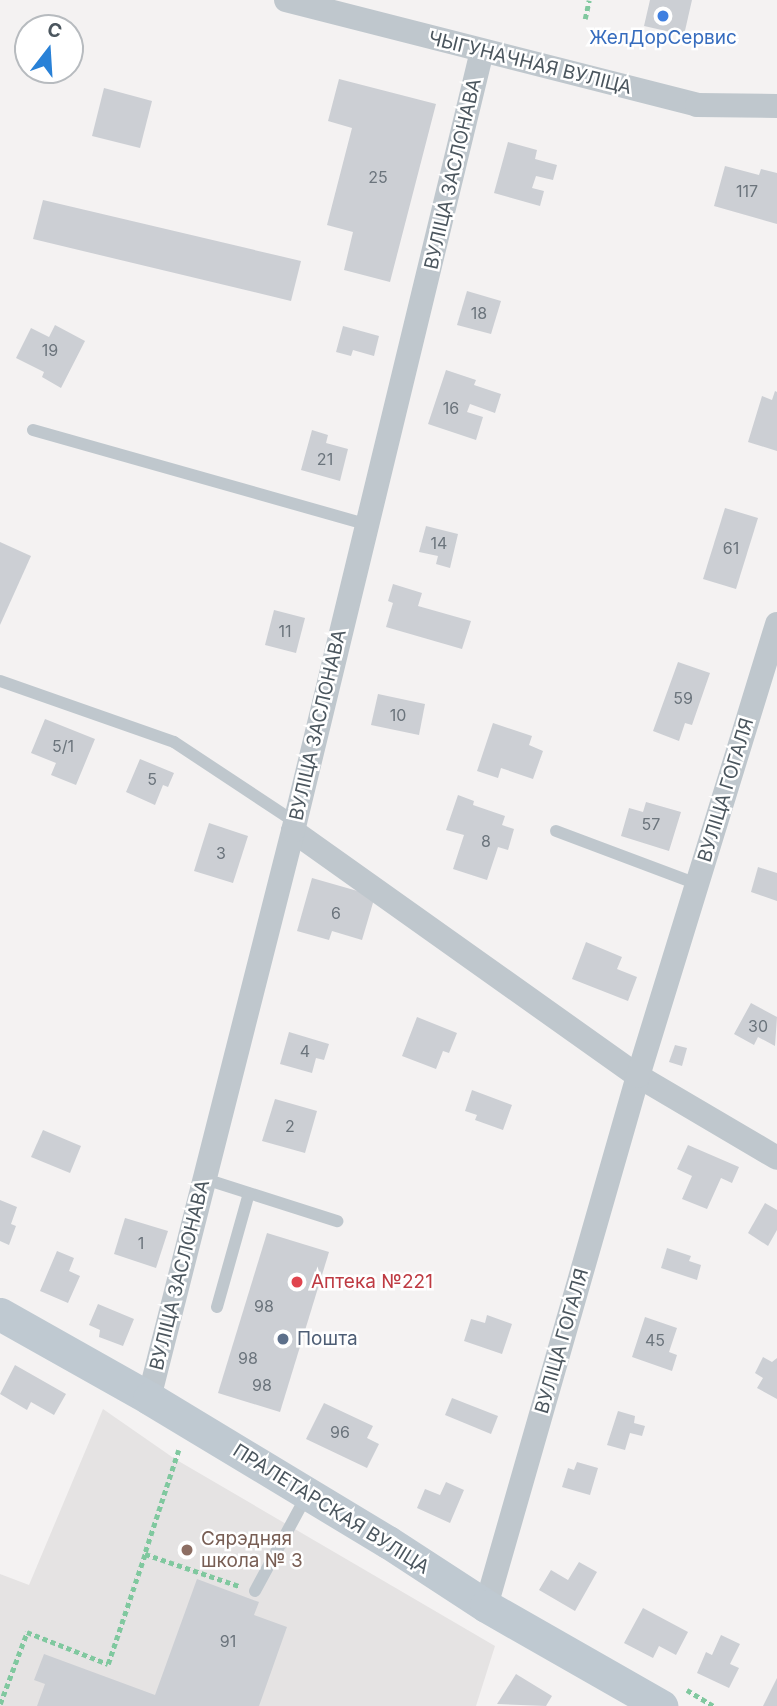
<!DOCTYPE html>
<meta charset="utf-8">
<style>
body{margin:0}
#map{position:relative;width:777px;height:1706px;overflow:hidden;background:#f4f2f2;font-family:Inter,sans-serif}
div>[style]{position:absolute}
.education>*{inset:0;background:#e5e3e3}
.building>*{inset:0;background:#cccfd4}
.path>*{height:4.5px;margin-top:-2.25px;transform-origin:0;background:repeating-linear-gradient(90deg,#80c89f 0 5px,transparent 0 8.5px)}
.service>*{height:12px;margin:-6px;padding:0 6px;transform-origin:6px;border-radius:6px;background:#bfc7cd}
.minor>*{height:24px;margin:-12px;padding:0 12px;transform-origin:12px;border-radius:12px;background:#bfc7cd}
.secondary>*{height:33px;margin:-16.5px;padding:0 16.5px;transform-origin:16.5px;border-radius:16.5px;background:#bfc9d1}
.dots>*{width:19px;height:19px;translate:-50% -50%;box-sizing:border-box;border:4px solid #fff;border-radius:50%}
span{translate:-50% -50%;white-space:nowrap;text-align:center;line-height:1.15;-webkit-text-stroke:5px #fff;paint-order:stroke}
.number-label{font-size:16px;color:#6b747c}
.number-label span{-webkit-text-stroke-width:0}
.shop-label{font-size:19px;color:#366cbe}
.street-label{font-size:19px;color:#4b565e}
.health-label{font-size:19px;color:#be3a42}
.left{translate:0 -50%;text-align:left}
.service-label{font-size:19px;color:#4e5e75}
.education-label{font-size:19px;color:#785e54}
.north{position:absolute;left:14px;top:14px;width:70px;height:70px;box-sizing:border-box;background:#fff;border:2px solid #b7bbbf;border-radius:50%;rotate:17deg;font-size:19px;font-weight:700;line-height:28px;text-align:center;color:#4b565e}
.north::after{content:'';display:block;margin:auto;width:24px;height:32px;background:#2981d7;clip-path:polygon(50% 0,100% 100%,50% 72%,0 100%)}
</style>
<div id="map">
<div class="education">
<i style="clip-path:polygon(103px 1409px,175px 1459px,495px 1646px,476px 1706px,0 1706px,0 1574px,29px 1585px)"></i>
</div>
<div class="building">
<i style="clip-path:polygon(650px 0,692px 0,684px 35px,644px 26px)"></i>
<i style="clip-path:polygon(339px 79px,436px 104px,390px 282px,344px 270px,353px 232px,327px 225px,352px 128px,328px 121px)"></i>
<i style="clip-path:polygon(104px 88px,152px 101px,140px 148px,92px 136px)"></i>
<i style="clip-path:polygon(508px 142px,537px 150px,535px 159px,557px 165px,553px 180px,536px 176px,532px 188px,544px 191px,540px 206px,494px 193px)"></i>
<i style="clip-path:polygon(725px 166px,759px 175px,761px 169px,777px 173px,777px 224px,714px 206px)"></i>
<i style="clip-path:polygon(43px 200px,301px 261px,291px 301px,33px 239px)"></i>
<i style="clip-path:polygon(467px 291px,501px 301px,491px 334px,457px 325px)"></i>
<i style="clip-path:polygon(55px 325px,85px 341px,61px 388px,42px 377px,44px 372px,16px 358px,31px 328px,49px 337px)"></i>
<i style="clip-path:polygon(343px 326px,379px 336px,374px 356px,353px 350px,351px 356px,336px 352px)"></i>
<i style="clip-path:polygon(446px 370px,476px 380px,474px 385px,501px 394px,495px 413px,470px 404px,467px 412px,483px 417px,476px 440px,428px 424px)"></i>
<i style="clip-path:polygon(775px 391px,777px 392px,777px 451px,748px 442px,762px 396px,772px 400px)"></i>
<i style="clip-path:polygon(312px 430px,328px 435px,326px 443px,348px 449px,340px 481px,301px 470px)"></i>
<i style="clip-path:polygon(725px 508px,758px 518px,736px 589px,703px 579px)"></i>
<i style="clip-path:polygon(426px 526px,458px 534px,450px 568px,436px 564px,438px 556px,419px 552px)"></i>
<i style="clip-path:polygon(0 542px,31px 556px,0 625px)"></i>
<i style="clip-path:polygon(393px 584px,422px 593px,418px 606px,471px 621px,462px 649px,386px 627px,393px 603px,388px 601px)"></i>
<i style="clip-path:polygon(274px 610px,305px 618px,296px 653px,265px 645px)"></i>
<i style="clip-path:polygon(678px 662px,710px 673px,692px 725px,685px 723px,679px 741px,653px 731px)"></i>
<i style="clip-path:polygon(378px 694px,425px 704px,419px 735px,371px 725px)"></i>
<i style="clip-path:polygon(45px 719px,95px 739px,76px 785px,51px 775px,56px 763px,31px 753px)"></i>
<i style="clip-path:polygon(493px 723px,532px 736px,529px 745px,543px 751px,533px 779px,501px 768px,498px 778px,477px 771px)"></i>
<i style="clip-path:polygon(140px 759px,174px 773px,168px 787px,163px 785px,155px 805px,126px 792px)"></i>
<i style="clip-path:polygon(458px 795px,474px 801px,473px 805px,505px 816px,502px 825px,514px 829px,508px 850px,498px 847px,487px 880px,453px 869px,464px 835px,446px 830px)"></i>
<i style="clip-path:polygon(646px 802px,681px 812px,669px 851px,621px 836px,629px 808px,643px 812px)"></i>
<i style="clip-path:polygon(209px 823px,248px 836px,233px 883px,194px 871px)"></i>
<i style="clip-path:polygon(758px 867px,777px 873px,777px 901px,751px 892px)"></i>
<i style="clip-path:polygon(312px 878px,375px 896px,362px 940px,332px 931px,329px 940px,297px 931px)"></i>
<i style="clip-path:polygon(586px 942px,622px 957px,617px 969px,637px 977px,628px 1001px,572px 979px)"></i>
<i style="clip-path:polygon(751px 1003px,777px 1017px,775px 1046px,758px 1037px,754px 1045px,734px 1034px)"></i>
<i style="clip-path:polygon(417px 1017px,457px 1033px,449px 1053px,443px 1051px,436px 1069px,402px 1056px)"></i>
<i style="clip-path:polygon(289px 1032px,329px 1044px,324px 1060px,316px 1058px,312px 1073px,280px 1064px)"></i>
<i style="clip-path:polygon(675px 1045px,687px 1048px,682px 1066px,669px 1062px)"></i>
<i style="clip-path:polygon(472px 1090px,512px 1105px,503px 1130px,475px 1120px,477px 1115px,465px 1111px)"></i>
<i style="clip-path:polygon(275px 1099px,317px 1111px,305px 1153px,262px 1141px)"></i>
<i style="clip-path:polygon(43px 1130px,81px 1146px,70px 1173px,31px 1157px)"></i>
<i style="clip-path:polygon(688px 1145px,739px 1167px,732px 1183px,721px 1178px,707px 1209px,682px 1199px,692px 1176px,677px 1169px)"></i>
<i style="clip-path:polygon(0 1200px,17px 1207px,11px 1224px,16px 1226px,9px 1245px,0 1241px)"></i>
<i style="clip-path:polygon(765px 1203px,777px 1210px,777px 1230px,768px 1246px,748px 1233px)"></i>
<i style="clip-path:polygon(125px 1218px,168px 1231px,156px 1268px,114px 1254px)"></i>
<i style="clip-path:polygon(267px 1233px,329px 1252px,280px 1412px,218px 1393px)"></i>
<i style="clip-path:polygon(667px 1248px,691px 1256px,689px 1261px,701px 1265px,697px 1280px,661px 1268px)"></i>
<i style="clip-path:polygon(57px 1251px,74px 1258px,69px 1271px,80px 1276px,68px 1303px,40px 1291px)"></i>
<i style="clip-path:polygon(98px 1304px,134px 1319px,123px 1346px,99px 1337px,100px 1330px,89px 1325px)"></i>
<i style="clip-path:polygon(487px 1315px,512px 1324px,502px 1354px,464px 1341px,471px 1319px,485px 1323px)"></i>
<i style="clip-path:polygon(645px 1317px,677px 1328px,669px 1352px,677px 1355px,672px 1371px,632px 1357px)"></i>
<i style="clip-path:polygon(763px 1357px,772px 1362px,777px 1358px,777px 1399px,757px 1388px,763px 1378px,755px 1373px)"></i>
<i style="clip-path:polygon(15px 1365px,66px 1394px,54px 1415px,31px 1402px,27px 1410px,0 1394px)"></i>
<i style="clip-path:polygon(452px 1398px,498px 1416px,491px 1434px,445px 1415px)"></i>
<i style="clip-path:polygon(324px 1403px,373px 1426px,367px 1438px,379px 1444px,367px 1468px,306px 1439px)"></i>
<i style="clip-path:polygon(618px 1411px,635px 1416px,634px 1423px,645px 1426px,642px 1436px,630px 1433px,625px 1450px,607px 1445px)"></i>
<i style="clip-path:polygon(577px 1462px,598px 1468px,590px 1495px,562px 1487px,568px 1468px,574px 1470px)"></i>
<i style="clip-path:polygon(446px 1482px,464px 1490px,450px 1523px,417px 1508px,425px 1489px,440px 1495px)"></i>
<i style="clip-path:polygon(579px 1562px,597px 1572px,575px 1611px,539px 1590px,551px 1570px,568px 1580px)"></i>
<i style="clip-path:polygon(197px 1579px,259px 1602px,254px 1615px,287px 1627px,259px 1706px,37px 1706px,45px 1684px,34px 1680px,44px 1654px,155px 1695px)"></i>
<i style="clip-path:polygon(643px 1608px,688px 1632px,676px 1655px,659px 1646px,653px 1658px,624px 1643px)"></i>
<i style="clip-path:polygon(721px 1635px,740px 1644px,730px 1664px,739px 1668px,729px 1688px,697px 1673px,706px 1652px,712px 1655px)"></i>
<i style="clip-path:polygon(516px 1674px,552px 1696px,546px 1706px,497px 1704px)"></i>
<i style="clip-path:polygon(777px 1678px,777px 1706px,763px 1706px)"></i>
</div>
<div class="path">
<i style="left:585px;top:19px;width:19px;rotate:-78deg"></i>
<i style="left:179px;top:1450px;width:109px;rotate:108.1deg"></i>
<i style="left:145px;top:1554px;width:99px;rotate:18.8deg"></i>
<i style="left:687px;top:1690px;width:31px;rotate:31deg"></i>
<i style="left:0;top:1704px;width:77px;rotate:-69.4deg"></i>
<i style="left:27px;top:1632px;width:87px;rotate:21.6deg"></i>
<i style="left:108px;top:1664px;width:116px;rotate:-71.4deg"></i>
</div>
<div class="service">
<i style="left:33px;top:430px;width:346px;rotate:15.8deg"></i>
<i style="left:0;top:681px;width:184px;rotate:19.3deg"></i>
<i style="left:174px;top:742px;width:145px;rotate:33.5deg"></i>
<i style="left:556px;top:831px;width:151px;rotate:20.6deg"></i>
<i style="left:205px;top:1179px;width:139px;rotate:17.7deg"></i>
<i style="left:217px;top:1307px;width:118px;rotate:-74.3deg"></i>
<i style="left:255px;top:1591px;width:109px;rotate:-61.6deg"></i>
</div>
<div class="minor">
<i style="left:286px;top:0;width:424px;rotate:14.3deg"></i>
<i style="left:697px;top:105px;width:80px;rotate:0.7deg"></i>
<i style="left:293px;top:831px;width:423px;rotate:35.4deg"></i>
<i style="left:638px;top:1076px;width:161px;rotate:30.5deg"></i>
<i style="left:149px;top:1398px;width:585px;rotate:-75.75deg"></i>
<i style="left:293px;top:831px;width:803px;rotate:-76.38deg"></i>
<i style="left:486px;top:1606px;width:551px;rotate:-74deg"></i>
<i style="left:638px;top:1076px;width:473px;rotate:-72.9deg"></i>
</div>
<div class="secondary">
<i style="left:0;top:1314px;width:171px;rotate:29.4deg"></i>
<i style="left:149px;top:1398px;width:279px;rotate:31.1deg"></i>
<i style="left:388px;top:1542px;width:117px;rotate:33.1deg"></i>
<i style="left:486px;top:1606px;width:202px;rotate:29.7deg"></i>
</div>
<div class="dots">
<i style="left:663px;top:16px;background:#3f7fe0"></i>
<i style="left:297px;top:1282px;background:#e0444e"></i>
<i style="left:283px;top:1339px;background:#5c6f8a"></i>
<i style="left:187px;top:1550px;background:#8d6e63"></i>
</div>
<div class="number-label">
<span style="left:378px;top:177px">25</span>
<span style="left:747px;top:191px">117</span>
<span style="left:479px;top:313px">18</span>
<span style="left:50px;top:350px">19</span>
<span style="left:451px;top:408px">16</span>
<span style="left:325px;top:459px">21</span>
<span style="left:439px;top:543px">14</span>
<span style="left:731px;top:548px">61</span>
<span style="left:285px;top:631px">11</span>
<span style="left:683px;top:698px">59</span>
<span style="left:398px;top:715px">10</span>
<span style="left:63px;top:746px">5/1</span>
<span style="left:152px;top:779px">5</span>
<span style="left:651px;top:824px">57</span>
<span style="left:486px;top:841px">8</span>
<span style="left:221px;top:853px">3</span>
<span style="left:336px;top:913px">6</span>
<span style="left:758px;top:1026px">30</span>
<span style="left:305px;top:1051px">4</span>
<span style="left:290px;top:1126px">2</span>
<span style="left:141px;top:1243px">1</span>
<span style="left:264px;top:1306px">98</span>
<span style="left:655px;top:1340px">45</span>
<span style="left:248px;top:1358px">98</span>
<span style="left:262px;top:1385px">98</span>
<span style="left:340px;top:1432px">96</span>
<span style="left:228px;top:1641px">91</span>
</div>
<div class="shop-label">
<span style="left:663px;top:38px">ЖелДорСервис</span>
</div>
<div class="street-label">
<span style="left:530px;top:63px;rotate:14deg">ЧЫГУНАЧНАЯ ВУЛІЦА</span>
<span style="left:453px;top:174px;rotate:-77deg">ВУЛІЦА ЗАСЛОНАВА</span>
<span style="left:318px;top:725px;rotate:-77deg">ВУЛІЦА ЗАСЛОНАВА</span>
<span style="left:726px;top:790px;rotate:-73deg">ВУЛІЦА ГОГАЛЯ</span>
<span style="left:180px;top:1275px;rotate:-76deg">ВУЛІЦА ЗАСЛОНАВА</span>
<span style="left:562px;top:1341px;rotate:-74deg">ВУЛІЦА ГОГАЛЯ</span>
<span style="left:331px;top:1509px;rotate:32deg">ПРАЛЕТАРСКАЯ ВУЛІЦА</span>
</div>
<div class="health-label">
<span class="left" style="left:311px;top:1282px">Аптека №221</span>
</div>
<div class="service-label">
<span class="left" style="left:297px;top:1339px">Пошта</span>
</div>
<div class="education-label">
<span class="left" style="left:201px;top:1550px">Сярэдняя<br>школа № 3</span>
</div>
<div class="north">С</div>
</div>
